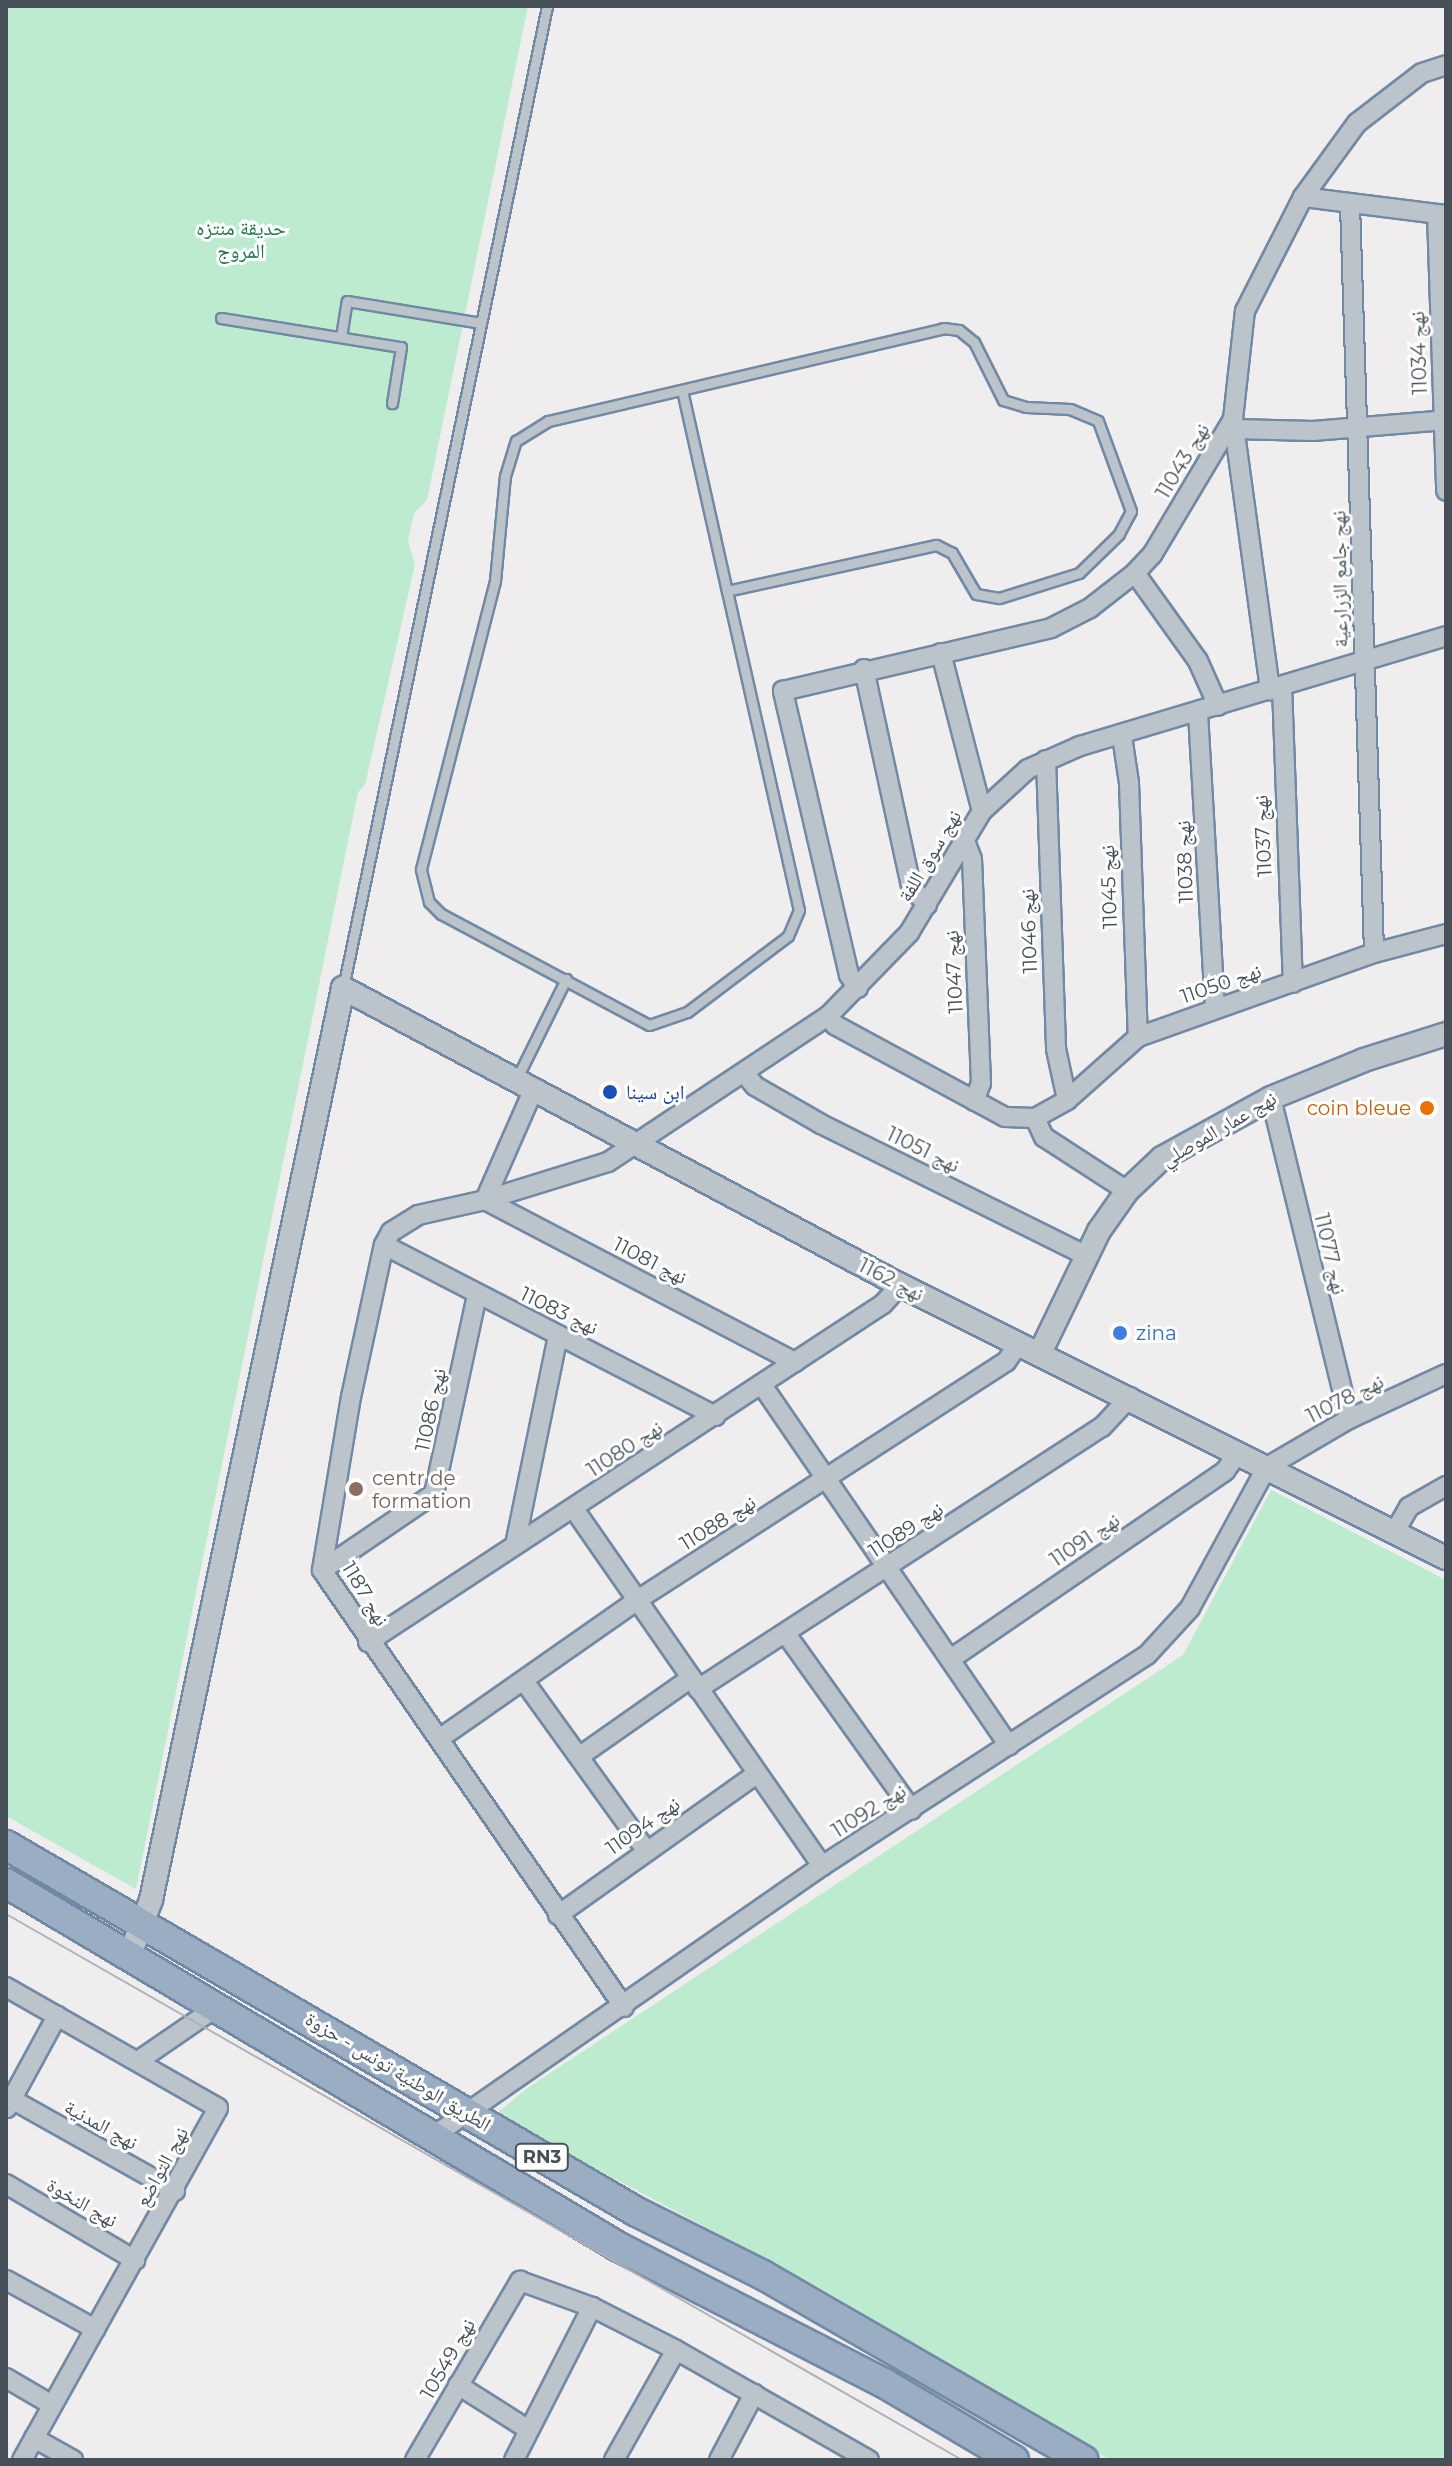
<!DOCTYPE html>
<meta charset="utf-8">
<style>
body{margin:0}
#map{position:relative;width:1452px;height:2466px;overflow:hidden;background:#efeded;font-family:Montserrat,"Noto Naskh Arabic",sans-serif}
div>[style]{position:absolute}
.green>*{inset:0;background:#bdebcf}
.roads{filter:drop-shadow(2px 0 #7289a5) drop-shadow(-2px 0 #7289a5) drop-shadow(0 2px #7289a5) drop-shadow(0 -2px #7289a5)}
.service>*{height:9px;margin:-4.5px;padding:0 4.5px;transform-origin:4.5px;border-radius:4.5px;background:#bcc4cb}
.minor>*{height:18px;margin:-9px;padding:0 9px;transform-origin:9px;border-radius:9px;background:#bcc4cb}
.tertiary>*{height:22px;margin:-11px;padding:0 11px;transform-origin:11px;border-radius:11px;background:#bcc4cb}
.trunk>*{height:28px;margin:-14px;padding:0 14px;transform-origin:14px;border-radius:14px;background:#9aadc2}
.tram>*{height:2px;margin:-1px;padding:0 1px;transform-origin:1px;border-radius:1px;background:#afb2b7}
.dots>*{width:22px;height:22px;translate:-50% -50%;box-sizing:border-box;border:4px solid #fff;border-radius:50%}
span{translate:-50% -50%;white-space:nowrap;text-align:center;line-height:1.15;-webkit-text-stroke:6px #fff;paint-order:stroke}
.shield-label span{padding:2px 6px;background:#fff;border:2px solid;border-radius:6px;-webkit-text-stroke-width:0}
.shield-label{font-size:18px;color:#465059;font-weight:700}
.park-label{font-size:20px;color:#1c754a}
.street-label{font-size:20px;color:#465059}
.transit-label{font-size:20px;color:#164399}
.left{translate:0 -50%;text-align:left}
.food-label{font-size:20px;color:#c56008}
.right{translate:-100% -50%;text-align:right}
.shop-label{font-size:20px;color:#366cbe}
.education-label{font-size:20px;color:#785e54}
.frame{position:absolute;inset:0;border:8px solid #465059;pointer-events:none}
</style>
<div id="map">
<div class="green">
<i style="clip-path:polygon(6px 6px,528px 6px,427px 500px,414px 513px,408px 541px,415px 564px,365px 785px,358px 792px,136px 1889px,6px 1816px)"></i>
<i style="clip-path:polygon(1271px 1490px,1446px 1580px,1446px 2460px,1110px 2460px,820px 2288px,495px 2115px,526px 2089px,1183px 1655px)"></i>
</div>
<div class="roads">
<div class="service">
<i style="left:221px;top:318px;width:182px;rotate:9.2deg"></i>
<i style="left:401px;top:347px;width:57px;rotate:99.1deg"></i>
<i style="left:943px;top:328px;width:16px;rotate:7deg"></i>
<i style="left:959px;top:330px;width:19px;rotate:39deg"></i>
<i style="left:974px;top:342px;width:65px;rotate:63.4deg"></i>
<i style="left:1003px;top:400px;width:24px;rotate:17deg"></i>
<i style="left:1026px;top:407px;width:44px;rotate:2.6deg"></i>
<i style="left:1070px;top:409px;width:30px;rotate:23deg"></i>
<i style="left:1098px;top:421px;width:96px;rotate:69.9deg"></i>
<i style="left:1131px;top:511px;width:26px;rotate:118deg"></i>
<i style="left:1119px;top:534px;width:56px;rotate:135.7deg"></i>
<i style="left:1079px;top:573px;width:84px;rotate:162.6deg"></i>
<i style="left:999px;top:598px;width:23px;rotate:-170deg"></i>
<i style="left:976px;top:594px;width:48px;rotate:-120.3deg"></i>
<i style="left:952px;top:553px;width:18px;rotate:-153deg"></i>
<i style="left:936px;top:545px;width:214px;rotate:167.6deg"></i>
<i style="left:727px;top:591px;width:327px;rotate:77.3deg"></i>
<i style="left:799px;top:910px;width:28px;rotate:113deg"></i>
<i style="left:788px;top:936px;width:126px;rotate:143deg"></i>
<i style="left:687px;top:1012px;width:40px;rotate:161.1deg"></i>
<i style="left:649px;top:1025px;width:236px;rotate:-151.9deg"></i>
<i style="left:441px;top:914px;width:17px;rotate:-135deg"></i>
<i style="left:429px;top:902px;width:34px;rotate:-104deg"></i>
<i style="left:421px;top:869px;width:297px;rotate:-75.6deg"></i>
<i style="left:495px;top:581px;width:105px;rotate:-84.6deg"></i>
<i style="left:505px;top:476px;width:37px;rotate:-73deg"></i>
<i style="left:516px;top:441px;width:38px;rotate:-32deg"></i>
<i style="left:548px;top:421px;width:406px;rotate:-13.2deg"></i>
<i style="left:341px;top:337px;width:36px;rotate:-81deg"></i>
<i style="left:347px;top:301px;width:136px;rotate:9.3deg"></i>
<i style="left:682px;top:390px;width:206px;rotate:77.4deg"></i>
<i style="left:343px;top:988px;width:1003px;rotate:-78.26deg"></i>
<i style="left:516px;top:1080px;width:113px;rotate:-63.7deg"></i>
</div>
<div class="minor">
<i style="left:1303px;top:197px;width:144px;rotate:7.2deg"></i>
<i style="left:1350px;top:204px;width:749px;rotate:88.16deg"></i>
<i style="left:1437px;top:214px;width:277px;rotate:88.1deg"></i>
<i style="left:1233px;top:419px;width:274px;rotate:82.2deg"></i>
<i style="left:1234px;top:429px;width:79px;rotate:1.5deg"></i>
<i style="left:1313px;top:431px;width:133px;rotate:-4.7deg"></i>
<i style="left:1135px;top:573px;width:108px;rotate:54.4deg"></i>
<i style="left:1198px;top:661px;width:49px;rotate:66deg"></i>
<i style="left:941px;top:653px;width:163px;rotate:75.5deg"></i>
<i style="left:864px;top:669px;width:223px;rotate:77.8deg"></i>
<i style="left:911px;top:887px;width:24px;rotate:48deg"></i>
<i style="left:1282px;top:686px;width:297px;rotate:87.9deg"></i>
<i style="left:1198px;top:713px;width:296px;rotate:86.7deg"></i>
<i style="left:1122px;top:736px;width:48px;rotate:81.5deg"></i>
<i style="left:1129px;top:783px;width:254px;rotate:88deg"></i>
<i style="left:1046px;top:760px;width:289px;rotate:88deg"></i>
<i style="left:1056px;top:1049px;width:52px;rotate:77.8deg"></i>
<i style="left:965px;top:841px;width:19px;rotate:69deg"></i>
<i style="left:972px;top:859px;width:224px;rotate:87.7deg"></i>
<i style="left:981px;top:1083px;width:19px;rotate:111deg"></i>
<i style="left:858px;top:988px;width:16px;rotate:-125deg"></i>
<i style="left:849px;top:975px;width:292px;rotate:-103.1deg"></i>
<i style="left:783px;top:691px;width:275px;rotate:-13.2deg"></i>
<i style="left:1051px;top:628px;width:44px;rotate:-27.1deg"></i>
<i style="left:1090px;top:608px;width:57px;rotate:-37.9deg"></i>
<i style="left:1135px;top:573px;width:25px;rotate:-47deg"></i>
<i style="left:1152px;top:555px;width:158px;rotate:-59.2deg"></i>
<i style="left:1233px;top:419px;width:109px;rotate:-83.7deg"></i>
<i style="left:1245px;top:311px;width:128px;rotate:-63deg"></i>
<i style="left:1303px;top:197px;width:92px;rotate:-53.9deg"></i>
<i style="left:1357px;top:123px;width:82px;rotate:-37.6deg"></i>
<i style="left:1422px;top:73px;width:25px;rotate:-18deg"></i>
<i style="left:828px;top:1016px;width:11px;rotate:52deg"></i>
<i style="left:835px;top:1025px;width:193px;rotate:28.4deg"></i>
<i style="left:1005px;top:1117px;width:30px;rotate:2deg"></i>
<i style="left:1035px;top:1118px;width:21px;rotate:65deg"></i>
<i style="left:1044px;top:1137px;width:99px;rotate:33deg"></i>
<i style="left:746px;top:1075px;width:14px;rotate:51deg"></i>
<i style="left:755px;top:1086px;width:76px;rotate:29.9deg"></i>
<i style="left:821px;top:1124px;width:297px;rotate:26.4deg"></i>
<i style="left:532px;top:1093px;width:117px;rotate:113.7deg"></i>
<i style="left:485px;top:1200px;width:350px;rotate:27.6deg"></i>
<i style="left:1271px;top:1098px;width:330px;rotate:76.3deg"></i>
<i style="left:1035px;top:1118px;width:37px;rotate:-29deg"></i>
<i style="left:1067px;top:1100px;width:95px;rotate:-41.6deg"></i>
<i style="left:1138px;top:1037px;width:251px;rotate:-19.6deg"></i>
<i style="left:1374px;top:953px;width:74px;rotate:-14.8deg"></i>
<i style="left:384px;top:1245px;width:373px;rotate:27.3deg"></i>
<i style="left:762px;top:1385px;width:437px;rotate:55.6deg"></i>
<i style="left:574px;top:1509px;width:435px;rotate:55.2deg"></i>
<i style="left:1394px;top:1533px;width:30px;rotate:-60deg"></i>
<i style="left:1409px;top:1507px;width:43px;rotate:-29.6deg"></i>
<i style="left:515px;top:1545px;width:214px;rotate:-78.4deg"></i>
<i style="left:322px;top:1570px;width:135px;rotate:-34.2deg"></i>
<i style="left:434px;top:1494px;width:204px;rotate:-77.8deg"></i>
<i style="left:786px;top:1634px;width:216px;rotate:54.4deg"></i>
<i style="left:368px;top:1642px;width:616px;rotate:-33.28deg"></i>
<i style="left:883px;top:1304px;width:25px;rotate:-48deg"></i>
<i style="left:952px;top:1658px;width:331px;rotate:-34.4deg"></i>
<i style="left:1225px;top:1471px;width:22px;rotate:-54deg"></i>
<i style="left:524px;top:1681px;width:208px;rotate:54.2deg"></i>
<i style="left:698px;top:1689px;width:482px;rotate:-33deg"></i>
<i style="left:1102px;top:1427px;width:41px;rotate:-47deg"></i>
<i style="left:439px;top:1739px;width:244px;rotate:-35deg"></i>
<i style="left:639px;top:1599px;width:437px;rotate:-32.9deg"></i>
<i style="left:1006px;top:1362px;width:23px;rotate:-56deg"></i>
<i style="left:580px;top:1756px;width:136px;rotate:-35.1deg"></i>
<i style="left:558px;top:1915px;width:242px;rotate:-35.4deg"></i>
<i style="left:6px;top:1987px;width:244px;rotate:29.7deg"></i>
<i style="left:218px;top:2108px;width:403px;rotate:119.1deg"></i>
<i style="left:624px;top:2007px;width:531px;rotate:-124.65deg"></i>
<i style="left:322px;top:1570px;width:175px;rotate:-80.5deg"></i>
<i style="left:351px;top:1397px;width:156px;rotate:-77.8deg"></i>
<i style="left:384px;top:1245px;width:15px;rotate:-62deg"></i>
<i style="left:391px;top:1232px;width:32px;rotate:-32deg"></i>
<i style="left:418px;top:1215px;width:69px;rotate:-12.6deg"></i>
<i style="left:485px;top:1200px;width:129px;rotate:-17.2deg"></i>
<i style="left:608px;top:1162px;width:264px;rotate:-33.6deg"></i>
<i style="left:828px;top:1016px;width:116px;rotate:-45.7deg"></i>
<i style="left:909px;top:933px;width:142px;rotate:-59.1deg"></i>
<i style="left:982px;top:811px;width:62px;rotate:-42.4deg"></i>
<i style="left:1028px;top:769px;width:57px;rotate:-23.9deg"></i>
<i style="left:1080px;top:746px;width:382px;rotate:-16.7deg"></i>
<i style="left:138px;top:2061px;width:93px;rotate:-34.5deg"></i>
<i style="left:6px;top:2096px;width:194px;rotate:29.3deg"></i>
<i style="left:7px;top:2108px;width:105px;rotate:-61.5deg"></i>
<i style="left:432px;top:2137px;width:475px;rotate:-34.8deg"></i>
<i style="left:822px;top:1866px;width:387px;rotate:-33deg"></i>
<i style="left:1147px;top:1655px;width:64px;rotate:-47.5deg"></i>
<i style="left:1190px;top:1608px;width:161px;rotate:-61.4deg"></i>
<i style="left:1267px;top:1467px;width:95px;rotate:-30.3deg"></i>
<i style="left:1349px;top:1419px;width:107px;rotate:-24.9deg"></i>
<i style="left:6px;top:2184px;width:150px;rotate:30.5deg"></i>
<i style="left:6px;top:2280px;width:102px;rotate:28.8deg"></i>
<i style="left:6px;top:2378px;width:53px;rotate:30.4deg"></i>
<i style="left:458px;top:2385px;width:84px;rotate:32.4deg"></i>
<i style="left:34px;top:2438px;width:45px;rotate:29.4deg"></i>
<i style="left:415px;top:2460px;width:208px;rotate:-59.6deg"></i>
<i style="left:520px;top:2281px;width:77px;rotate:19.9deg"></i>
<i style="left:592px;top:2307px;width:94px;rotate:27.1deg"></i>
<i style="left:676px;top:2350px;width:222px;rotate:29.7deg"></i>
<i style="left:514px;top:2460px;width:172px;rotate:-63deg"></i>
<i style="left:614px;top:2460px;width:126px;rotate:-60.6deg"></i>
<i style="left:719px;top:2460px;width:75px;rotate:-62.1deg"></i>
</div>
<div class="tertiary">
<i style="left:1040px;top:1353px;width:136px;rotate:-64.2deg"></i>
<i style="left:1099px;top:1231px;width:49px;rotate:-55deg"></i>
<i style="left:1127px;top:1191px;width:48px;rotate:-43.3deg"></i>
<i style="left:1162px;top:1158px;width:124px;rotate:-28.8deg"></i>
<i style="left:1271px;top:1098px;width:100px;rotate:-22.2deg"></i>
<i style="left:1364px;top:1060px;width:86px;rotate:-17.6deg"></i>
<i style="left:130px;top:1954px;width:58px;rotate:-68.7deg"></i>
<i style="left:151px;top:1900px;width:932px;rotate:-78.11deg"></i>
<i style="left:343px;top:988px;width:631px;rotate:28.07deg"></i>
<i style="left:900px;top:1285px;width:610px;rotate:26.57deg"></i>
</div>
<div class="trunk">
<i style="left:6px;top:1845px;width:728px;rotate:30.19deg"></i>
<i style="left:635px;top:2211px;width:143px;rotate:26.6deg"></i>
<i style="left:763px;top:2275px;width:370px;rotate:30deg"></i>
<i style="left:6px;top:1883px;width:711px;rotate:30.71deg"></i>
<i style="left:617px;top:2246px;width:300px;rotate:27.2deg"></i>
<i style="left:884px;top:2383px;width:151px;rotate:30.6deg"></i>
</div>
</div>
<div class="tram">
<i style="left:6px;top:1914px;width:1101px;rotate:29.73deg"></i>
</div>
<div class="dots">
<i style="left:610px;top:1092px;background:#1a4fb4"></i>
<i style="left:1427px;top:1108px;background:#e8710a"></i>
<i style="left:1120px;top:1333px;background:#3f7fe0"></i>
<i style="left:356px;top:1489px;background:#8d6e63"></i>
</div>
<div class="shield-label">
<span style="left:542px;top:2157px">RN3</span>
</div>
<div class="park-label">
<span style="left:241px;top:240px">حديقة منتزه<br>المروج</span>
</div>
<div class="street-label">
<span style="left:1419px;top:353px;rotate:-92deg">نهج 11034</span>
<span style="left:1183px;top:461px;rotate:-59deg">نهج 11043</span>
<span style="left:1340px;top:579px;rotate:-91deg">نهج جامع الزرارعية</span>
<span style="left:1263px;top:836px;rotate:-93deg">نهج 11037</span>
<span style="left:930px;top:856px;rotate:-59deg">نهج سوق اللفة</span>
<span style="left:1185px;top:862px;rotate:-92deg">نهج 11038</span>
<span style="left:1109px;top:887px;rotate:-92deg">نهج 11045</span>
<span style="left:1029px;top:931px;rotate:-92deg">نهج 11046</span>
<span style="left:954px;top:972px;rotate:-93deg">نهج 11047</span>
<span style="left:1221px;top:984px;rotate:-19deg">نهج 11050</span>
<span style="left:1219px;top:1129px;rotate:-30deg">نهج عمار الموصلي</span>
<span style="left:923px;top:1150px;rotate:26deg">نهج 11051</span>
<span style="left:1330px;top:1254px;rotate:77deg">نهج 11077</span>
<span style="left:650px;top:1261px;rotate:27deg">نهج 11081</span>
<span style="left:891px;top:1280px;rotate:27deg">نهج 1162</span>
<span style="left:559px;top:1311px;rotate:26deg">نهج 11083</span>
<span style="left:1345px;top:1399px;rotate:-27deg">نهج 11078</span>
<span style="left:431px;top:1410px;rotate:-78deg">نهج 11086</span>
<span style="left:625px;top:1449px;rotate:-33deg">نهج 11080</span>
<span style="left:718px;top:1523px;rotate:-32deg">نهج 11088</span>
<span style="left:906px;top:1530px;rotate:-33deg">نهج 11089</span>
<span style="left:1085px;top:1540px;rotate:-34deg">نهج 11091</span>
<span style="left:365px;top:1594px;rotate:59deg">نهج 1187</span>
<span style="left:869px;top:1811px;rotate:-32deg">نهج 11092</span>
<span style="left:643px;top:1826px;rotate:-35deg">نهج 11094</span>
<span style="left:398px;top:2072px;rotate:31deg">الطريق الوطنية تونس - حزوة</span>
<span style="left:101px;top:2125px;rotate:29deg">نهج المدنية</span>
<span style="left:162px;top:2167px;rotate:-61deg">نهج التواضع</span>
<span style="left:82px;top:2203px;rotate:30deg">نهج النخوة</span>
<span style="left:448px;top:2359px;rotate:-60deg">نهج 10549</span>
</div>
<div class="transit-label">
<span class="left" style="left:626px;top:1092px">ابن سينا</span>
</div>
<div class="food-label">
<span class="right" style="left:1411px;top:1108px">coin bleue</span>
</div>
<div class="shop-label">
<span class="left" style="left:1136px;top:1333px">zina</span>
</div>
<div class="education-label">
<span class="left" style="left:372px;top:1490px">centr de<br>formation</span>
</div>
<div class="frame"></div>
</div>
